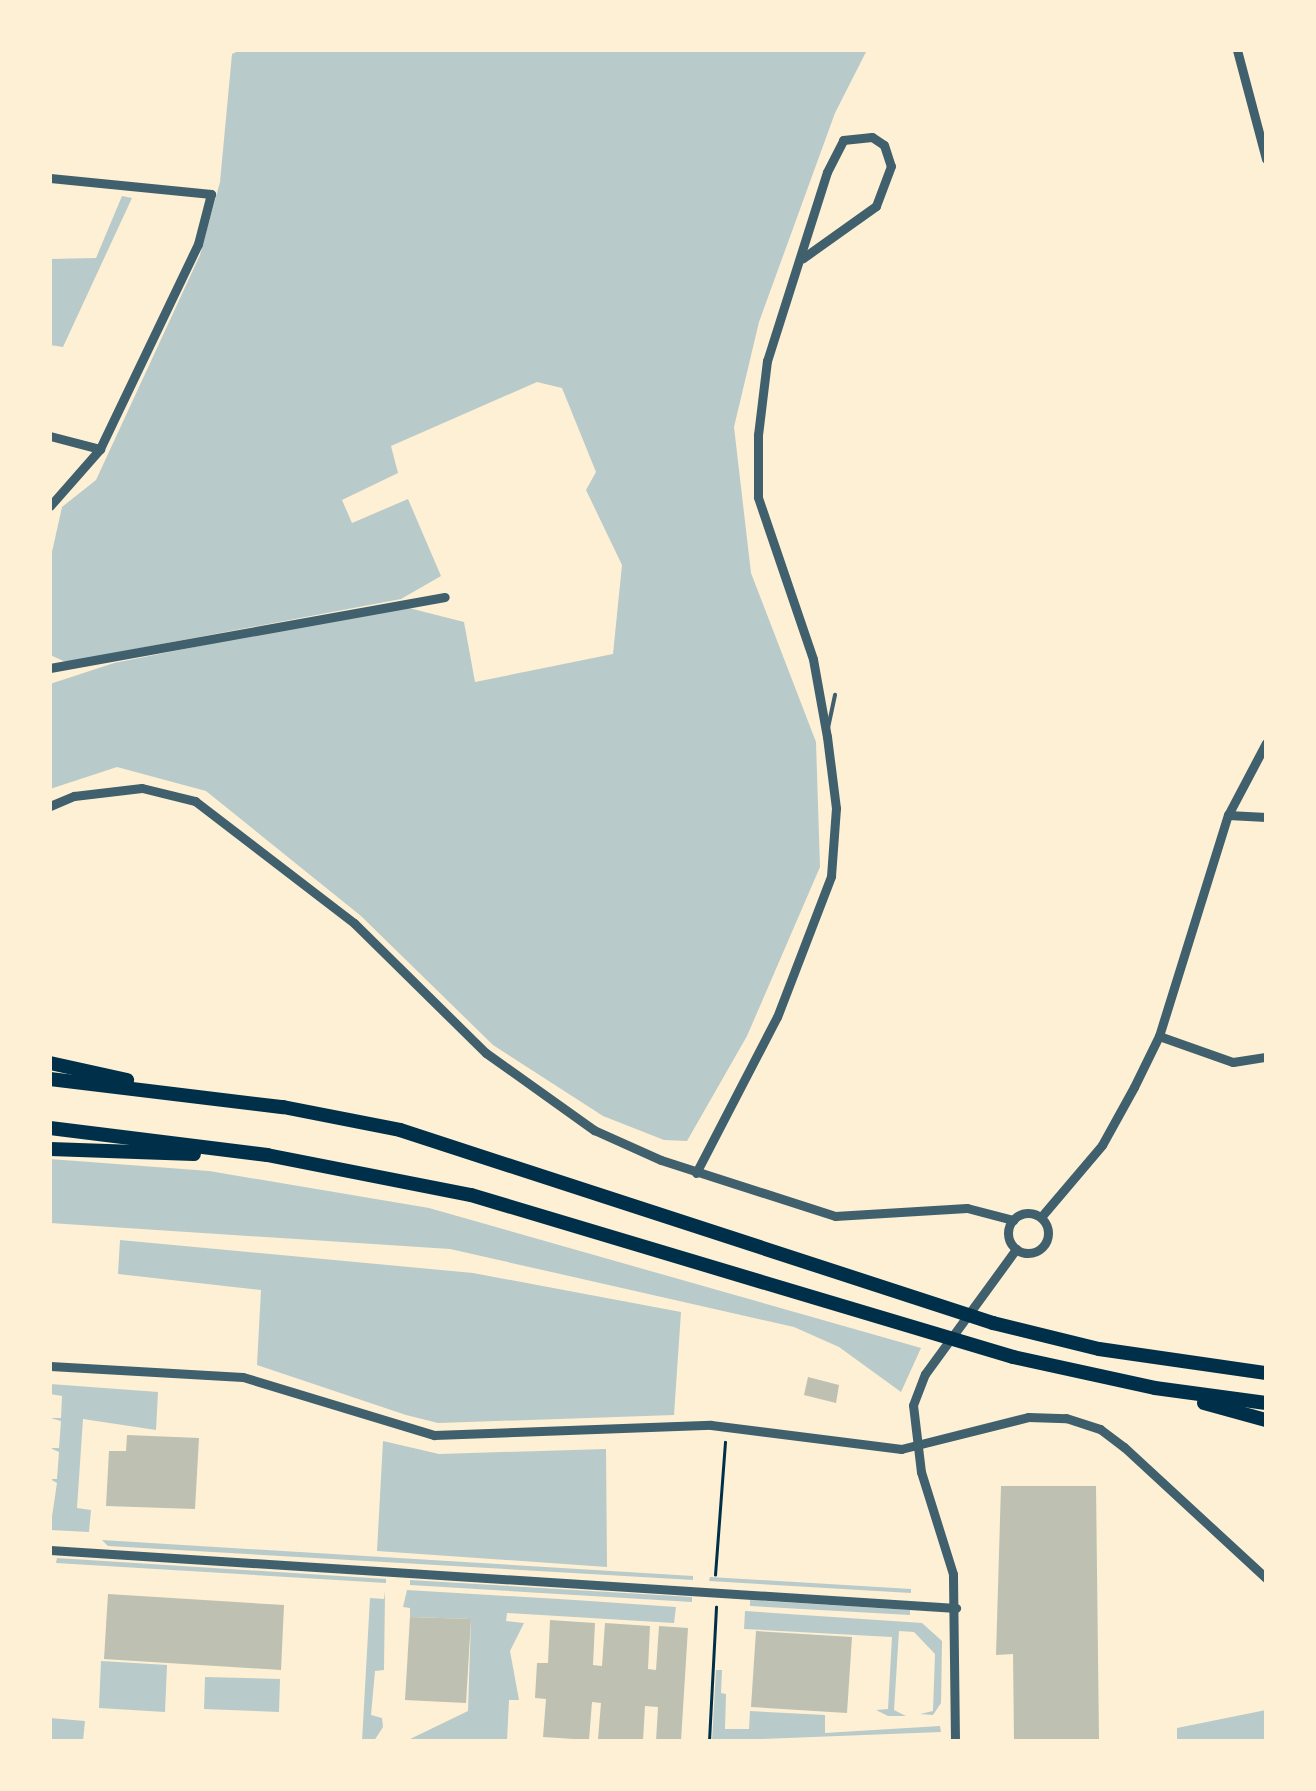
<!DOCTYPE html>
<style>
body{margin:0}
#map{position:relative;width:1316px;height:1791px;overflow:hidden;background:#fdf0d5;font-family:"Sofia Sans Condensed",sans-serif}
div>[style]{position:absolute}
.green>*{inset:0;background:#b9caca}
.building>*{inset:0;background:#bec0b2}
.path>*{height:2.5px;margin:-1.25px;padding:0 1.25px;transform-origin:1.25px;border-radius:1.25px;background:#003049}
.service>*{height:4px;margin:-2px;padding:0 2px;transform-origin:2px;border-radius:2px;background:#3f606c}
.minor>*{height:9px;margin:-4.5px;padding:0 4.5px;transform-origin:4.5px;border-radius:4.5px;background:#3f606c}
.minor>.ring{margin:-4.5px;padding:0;box-sizing:content-box;background:none;border:9px solid #3f606c;border-radius:50%}
.trunk>*{height:14px;margin:-7px;padding:0 7px;transform-origin:7px;border-radius:7px;background:#003049}
span{translate:-50% -50%;white-space:nowrap;text-align:center;line-height:1.15;-webkit-text-stroke:9px #fdf0d5;paint-order:stroke}
.frame{position:absolute;inset:0;border:52px solid #fdf0d5;pointer-events:none}
</style>
<div id="map">
<div class="green">
<i style="clip-path:polygon(241px 50px,867px 50px,835px 113px,759px 322px,734px 427px,751px 573px,816px 742px,820px 867px,747px 1036px,687px 1141px,664px 1140px,603px 1116px,493px 1045px,361px 916px,206px 791px,117px 767px,50px 789px,50px 684px,114px 663px,401px 606px,464px 622px,475px 682px,613px 654px,622px 565px,586px 490px,596px 472px,562px 388px,537px 382px,391px 446px,398px 473px,342px 500px,352px 523px,408px 499px,441px 576px,401px 599px,66px 662px,50px 655px,50px 561px,62px 507px,96px 480px,200px 255px,220px 182px,232px 54px)"></i>
<i style="clip-path:polygon(122px 196px,132px 198px,63px 347px,50px 345px,50px 259px,96px 258px)"></i>
<i style="clip-path:polygon(50px 1159px,209px 1171px,429px 1208px,921px 1348px,901px 1392px,839px 1347px,794px 1327px,450px 1249px,50px 1223px)"></i>
<i style="clip-path:polygon(120px 1240px,473px 1273px,681px 1312px,674px 1415px,438px 1423px,406px 1415px,257px 1365px,261px 1290px,118px 1274px)"></i>
<i style="clip-path:polygon(50px 1384px,158px 1392px,156px 1430px,83px 1419px,77px 1508px,91px 1510px,89px 1532px,50px 1530px,57px 1483px,50px 1479px,57px 1479px,59px 1452px,50px 1448px,59px 1448px,61px 1421px,50px 1418px,61px 1418px,62px 1396px,50px 1394px)"></i>
<i style="clip-path:polygon(383px 1441px,439px 1454px,606px 1449px,607px 1567px,377px 1551px)"></i>
<i style="clip-path:polygon(102px 1540px,693px 1576px,693px 1580px,108px 1546px)"></i>
<i style="clip-path:polygon(57px 1558px,386px 1579px,386px 1583px,56px 1563px)"></i>
<i style="clip-path:polygon(710px 1577px,911px 1589px,911px 1593px,709px 1581px)"></i>
<i style="clip-path:polygon(410px 1580px,692px 1597px,692px 1602px,410px 1585px)"></i>
<i style="clip-path:polygon(407px 1590px,575px 1600px,676px 1607px,674px 1623px,507px 1613px,506px 1621px,524px 1623px,510px 1651px,519px 1700px,509px 1700px,507px 1741px,406px 1741px,468px 1711px,471px 1619px,410px 1617px,410px 1608px,403px 1607px)"></i>
<i style="clip-path:polygon(385px 1591px,384px 1670px,375px 1671px,371px 1715px,382px 1718px,383px 1727px,374px 1741px,362px 1741px,370px 1598px,384px 1599px)"></i>
<i style="clip-path:polygon(750px 1600px,910px 1610px,910px 1615px,750px 1606px)"></i>
<i style="clip-path:polygon(745px 1611px,922px 1623px,942px 1641px,941px 1703px,933px 1715px,920px 1714px,933px 1711px,935px 1654px,914px 1632px,899px 1631px,894px 1710px,906px 1716px,888px 1716px,876px 1710px,888px 1709px,892px 1637px,744px 1629px)"></i>
<i style="clip-path:polygon(101px 1661px,167px 1665px,165px 1712px,99px 1708px)"></i>
<i style="clip-path:polygon(716px 1670px,722px 1670px,721px 1693px,726px 1694px,725px 1729px,749px 1729px,750px 1711px,825px 1715px,825px 1733px,940px 1726px,941px 1732px,712px 1741px)"></i>
<i style="clip-path:polygon(205px 1677px,280px 1679px,279px 1712px,204px 1709px)"></i>
<i style="clip-path:polygon(1266px 1710px,1266px 1741px,1177px 1741px,1177px 1728px)"></i>
<i style="clip-path:polygon(50px 1718px,85px 1721px,83px 1741px,50px 1741px)"></i>
</div>
<div class="building">
<i style="clip-path:polygon(808px 1377px,839px 1385px,836px 1403px,804px 1395px)"></i>
<i style="clip-path:polygon(127px 1435px,199px 1438px,195px 1509px,106px 1506px,109px 1451px,126px 1451px)"></i>
<i style="clip-path:polygon(1001px 1486px,1096px 1486px,1099px 1739px,1014px 1740px,1013px 1654px,996px 1655px)"></i>
<i style="clip-path:polygon(108px 1594px,284px 1605px,281px 1670px,104px 1659px)"></i>
<i style="clip-path:polygon(410px 1617px,471px 1619px,466px 1703px,405px 1700px)"></i>
<i style="clip-path:polygon(550px 1620px,595px 1623px,593px 1665px,602px 1666px,605px 1623px,650px 1626px,648px 1669px,656px 1670px,659px 1626px,688px 1628px,681px 1741px,656px 1741px,658px 1707px,645px 1706px,643px 1741px,598px 1739px,601px 1703px,592px 1702px,589px 1740px,543px 1737px,546px 1699px,535px 1698px,537px 1663px,548px 1663px)"></i>
<i style="clip-path:polygon(756px 1631px,852px 1637px,847px 1713px,751px 1707px)"></i>
</div>
<div class="path">
<i style="left:715px;top:1575px;width:133px;rotate:-85.7deg"></i>
<i style="left:709px;top:1741px;width:134px;rotate:-87deg"></i>
</div>
<div class="service">
<i style="left:828px;top:728px;width:34px;rotate:-78deg"></i>
</div>
<div class="minor">
<i style="left:1237px;top:50px;width:113px;rotate:75.1deg"></i>
<i style="left:50px;top:178px;width:162px;rotate:5.7deg"></i>
<i style="left:211px;top:194px;width:52px;rotate:104.6deg"></i>
<i style="left:198px;top:244px;width:227px;rotate:115.6deg"></i>
<i style="left:100px;top:449px;width:76px;rotate:131.3deg"></i>
<i style="left:50px;top:436px;width:52px;rotate:14.6deg"></i>
<i style="left:50px;top:668px;width:401px;rotate:-10.2deg"></i>
<i style="left:50px;top:806px;width:26px;rotate:-23deg"></i>
<i style="left:74px;top:796px;width:68px;rotate:-6.7deg"></i>
<i style="left:142px;top:788px;width:55px;rotate:13.8deg"></i>
<i style="left:195px;top:801px;width:200px;rotate:37.5deg"></i>
<i style="left:354px;top:923px;width:185px;rotate:44.6deg"></i>
<i style="left:486px;top:1053px;width:133px;rotate:35.5deg"></i>
<i style="left:594px;top:1130px;width:73px;rotate:24.1deg"></i>
<i style="left:661px;top:1160px;width:183px;rotate:17.8deg"></i>
<i style="left:835px;top:1216px;width:132px;rotate:-3.5deg"></i>
<i style="left:967px;top:1208px;width:48px;rotate:14.6deg"></i>
<i style="left:1228px;top:815px;width:38px;rotate:3deg"></i>
<i style="left:1159px;top:1036px;width:78px;rotate:19.4deg"></i>
<i style="left:1233px;top:1062px;width:33px;rotate:-9deg"></i>
<i style="left:696px;top:1173px;width:176px;rotate:-62.6deg"></i>
<i style="left:777px;top:1017px;width:151px;rotate:-69deg"></i>
<i style="left:831px;top:876px;width:68px;rotate:-85.8deg"></i>
<i style="left:836px;top:808px;width:72px;rotate:-97.2deg"></i>
<i style="left:827px;top:737px;width:79px;rotate:-100.2deg"></i>
<i style="left:813px;top:659px;width:171px;rotate:-108.8deg"></i>
<i style="left:758px;top:497px;width:62px;rotate:-90deg"></i>
<i style="left:758px;top:435px;width:75px;rotate:-83.1deg"></i>
<i style="left:767px;top:361px;width:198px;rotate:-72.4deg"></i>
<i style="left:827px;top:172px;width:36px;rotate:-63deg"></i>
<i style="left:843px;top:140px;width:29px;rotate:-6deg"></i>
<i style="left:872px;top:137px;width:14px;rotate:34deg"></i>
<i style="left:884px;top:145px;width:22px;rotate:72deg"></i>
<i style="left:891px;top:166px;width:43px;rotate:110.6deg"></i>
<i style="left:876px;top:206px;width:90px;rotate:144.5deg"></i>
<i class="ring" style="left:1008px;top:1213px;width:31px;height:31px"></i>
<i style="left:1041px;top:1217px;width:94px;rotate:-49.7deg"></i>
<i style="left:1102px;top:1145px;width:66px;rotate:-61.1deg"></i>
<i style="left:1134px;top:1087px;width:57px;rotate:-63.9deg"></i>
<i style="left:1159px;top:1036px;width:232px;rotate:-72.7deg"></i>
<i style="left:1228px;top:815px;width:81px;rotate:-62.2deg"></i>
<i style="left:50px;top:1366px;width:193px;rotate:3.3deg"></i>
<i style="left:243px;top:1377px;width:200px;rotate:16.9deg"></i>
<i style="left:434px;top:1435px;width:277px;rotate:-2.1deg"></i>
<i style="left:711px;top:1425px;width:192px;rotate:7.2deg"></i>
<i style="left:901px;top:1449px;width:131px;rotate:-14.1deg"></i>
<i style="left:1028px;top:1417px;width:38px;rotate:2deg"></i>
<i style="left:1066px;top:1418px;width:36px;rotate:18deg"></i>
<i style="left:1100px;top:1429px;width:30px;rotate:37deg"></i>
<i style="left:1124px;top:1447px;width:193px;rotate:42.7deg"></i>
<i style="left:50px;top:1550px;width:908px;rotate:3.66deg"></i>
<i style="left:955px;top:1741px;width:167px;rotate:-90.7deg"></i>
<i style="left:953px;top:1574px;width:107px;rotate:-107.4deg"></i>
<i style="left:921px;top:1472px;width:67px;rotate:-96.8deg"></i>
<i style="left:913px;top:1405px;width:33px;rotate:-69deg"></i>
<i style="left:925px;top:1374px;width:155px;rotate:-53.9deg"></i>
</div>
<div class="trunk">
<i style="left:50px;top:1063px;width:79px;rotate:12.4deg"></i>
<i style="left:50px;top:1079px;width:235px;rotate:6.9deg"></i>
<i style="left:283px;top:1107px;width:119px;rotate:11.1deg"></i>
<i style="left:400px;top:1130px;width:624px;rotate:18.03deg"></i>
<i style="left:993px;top:1323px;width:109px;rotate:13.8deg"></i>
<i style="left:1099px;top:1349px;width:169px;rotate:8.2deg"></i>
<i style="left:50px;top:1128px;width:219px;rotate:7.1deg"></i>
<i style="left:267px;top:1155px;width:208px;rotate:11.1deg"></i>
<i style="left:471px;top:1195px;width:566px;rotate:16.64deg"></i>
<i style="left:1013px;top:1357px;width:145px;rotate:12.3deg"></i>
<i style="left:1155px;top:1388px;width:112px;rotate:7.7deg"></i>
<i style="left:50px;top:1149px;width:144px;rotate:2deg"></i>
<i style="left:1204px;top:1403px;width:64px;rotate:15.3deg"></i>
</div>
<div class="frame"></div>
</div>
